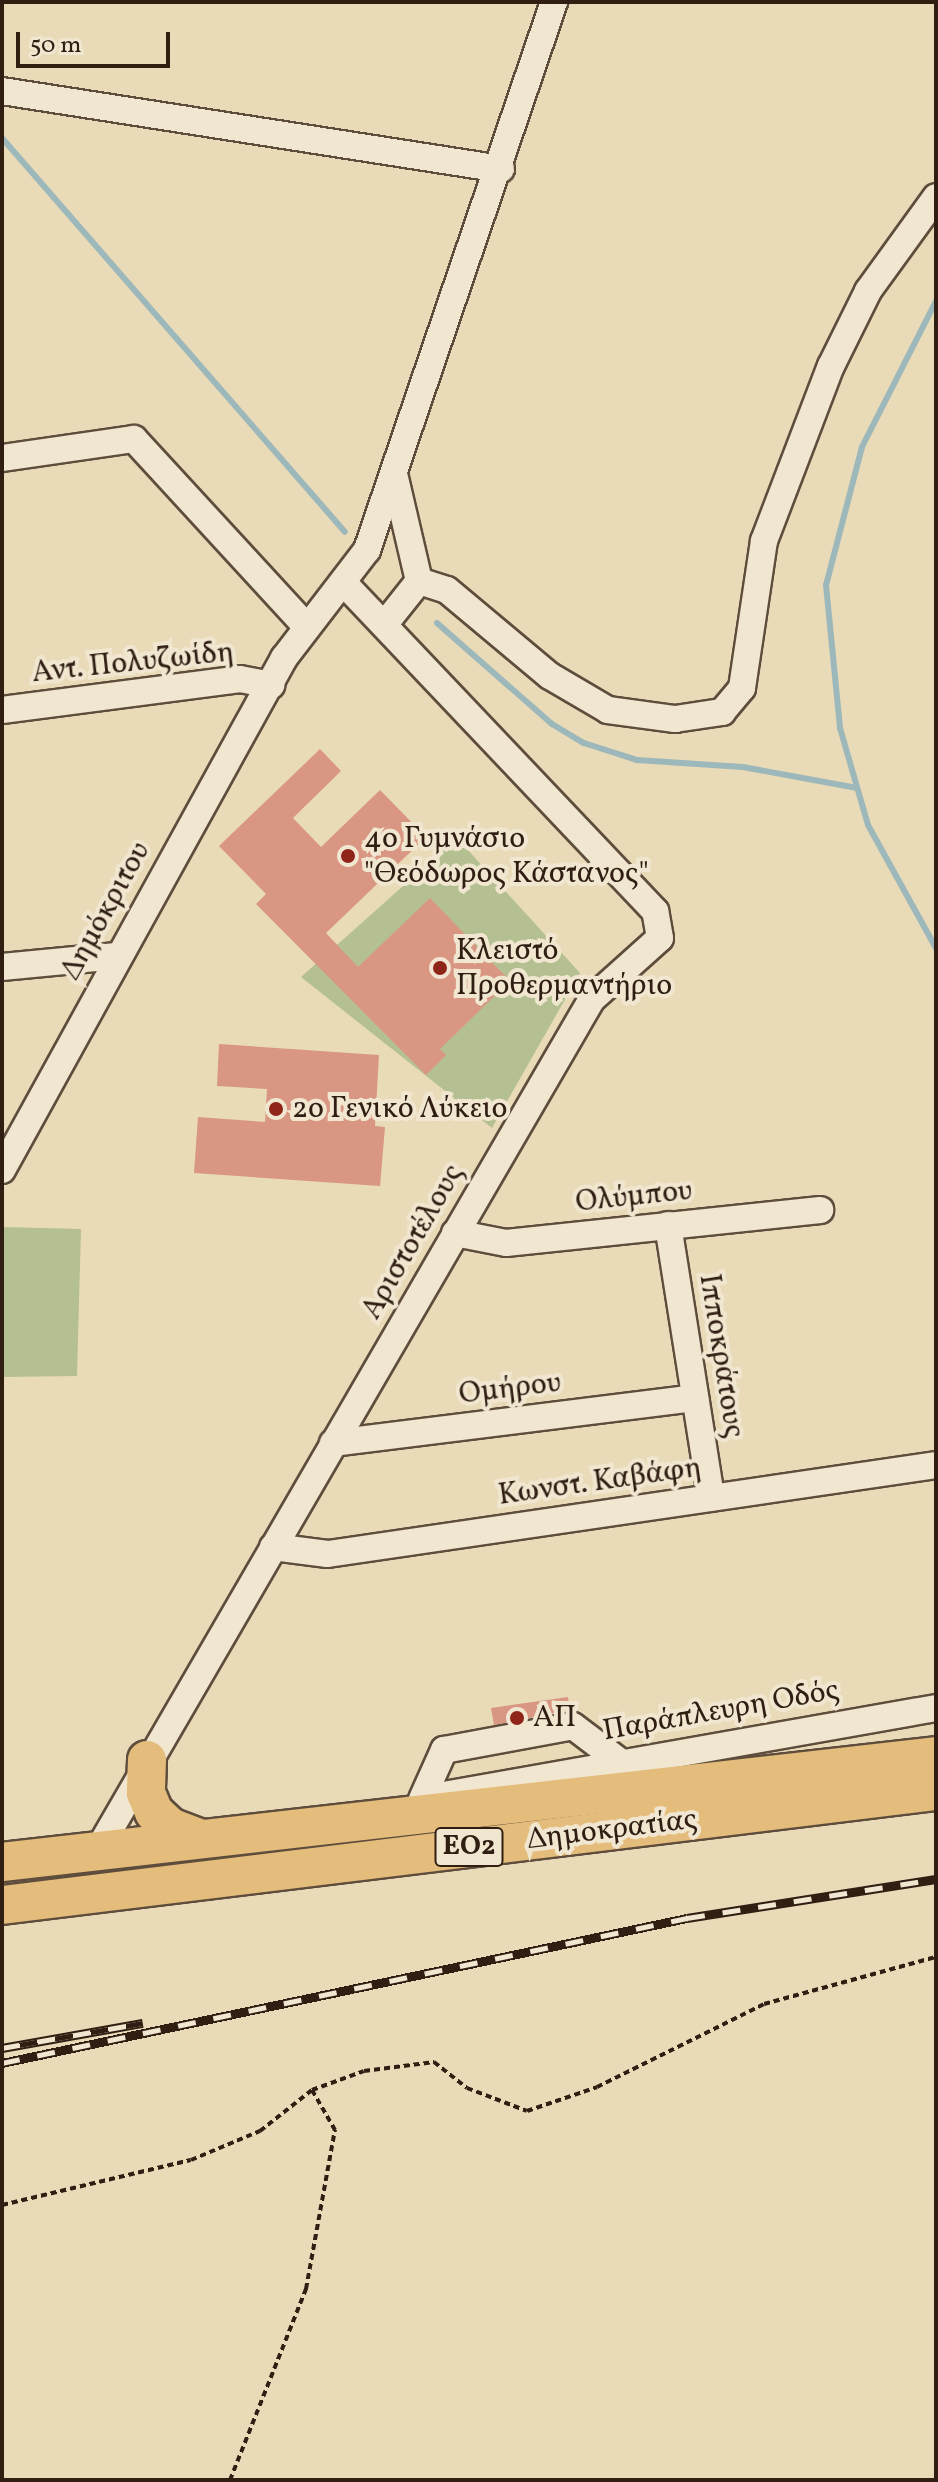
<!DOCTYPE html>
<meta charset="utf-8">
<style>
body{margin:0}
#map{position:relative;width:938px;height:2482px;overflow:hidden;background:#e9dab8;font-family:Vollkorn,serif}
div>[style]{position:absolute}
.green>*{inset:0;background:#b4c091}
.stream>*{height:6px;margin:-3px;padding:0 3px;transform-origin:3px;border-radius:3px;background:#9db8ba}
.building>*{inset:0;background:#d99682}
.path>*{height:4px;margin-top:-2px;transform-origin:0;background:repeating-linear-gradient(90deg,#301e13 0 6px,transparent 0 10px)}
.roads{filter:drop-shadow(2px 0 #5e4d3c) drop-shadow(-2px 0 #5e4d3c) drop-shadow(0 2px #5e4d3c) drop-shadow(0 -2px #5e4d3c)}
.minor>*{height:26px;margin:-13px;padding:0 13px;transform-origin:13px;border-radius:13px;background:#f1e7d1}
.highway>*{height:38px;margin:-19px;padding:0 19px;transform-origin:19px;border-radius:19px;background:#e4bd7c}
.rail>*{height:9px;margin-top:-4.5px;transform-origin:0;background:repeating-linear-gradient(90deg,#f1e7d1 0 18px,#301e13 0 36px);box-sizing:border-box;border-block:2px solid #301e13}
.dots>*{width:22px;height:22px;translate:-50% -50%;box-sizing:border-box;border:4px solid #f1e7d1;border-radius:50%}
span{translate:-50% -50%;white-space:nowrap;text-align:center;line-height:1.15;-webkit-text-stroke:8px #f1e7d1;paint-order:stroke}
.shield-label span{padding:2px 6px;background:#f1e7d1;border:2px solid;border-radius:6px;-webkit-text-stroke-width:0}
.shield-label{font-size:28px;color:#301e13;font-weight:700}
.street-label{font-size:30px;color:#301e13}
.poi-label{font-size:30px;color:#301e13}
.left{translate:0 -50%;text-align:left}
.frame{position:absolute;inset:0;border:4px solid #301e13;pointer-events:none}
.scale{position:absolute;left:16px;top:32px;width:154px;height:36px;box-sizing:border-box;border:4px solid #301e13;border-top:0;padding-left:10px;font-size:24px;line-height:28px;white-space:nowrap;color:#301e13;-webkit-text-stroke:6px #f1e7d1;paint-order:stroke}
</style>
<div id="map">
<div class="green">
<i style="clip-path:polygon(457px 838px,580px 973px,492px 1128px,301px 977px)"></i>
<i style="clip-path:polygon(2px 1227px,81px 1229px,77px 1376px,2px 1377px)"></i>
</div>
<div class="stream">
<i style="left:2px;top:138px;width:522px;rotate:48.96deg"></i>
<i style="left:936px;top:301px;width:164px;rotate:116.9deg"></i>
<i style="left:862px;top:447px;width:143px;rotate:104.6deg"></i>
<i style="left:826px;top:585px;width:144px;rotate:84.4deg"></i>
<i style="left:840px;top:728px;width:101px;rotate:73.9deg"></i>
<i style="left:868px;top:825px;width:141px;rotate:61.1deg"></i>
<i style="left:437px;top:623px;width:153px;rotate:41.3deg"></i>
<i style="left:552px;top:724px;width:37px;rotate:31deg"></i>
<i style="left:584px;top:743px;width:56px;rotate:17.8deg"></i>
<i style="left:637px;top:760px;width:106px;rotate:3.8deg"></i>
<i style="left:743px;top:767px;width:116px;rotate:10.4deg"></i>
</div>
<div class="building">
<i style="clip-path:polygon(320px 749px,341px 771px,293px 818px,321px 847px,380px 790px,426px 837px,326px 933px,358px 967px,430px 898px,510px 981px,440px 1049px,446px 1055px,426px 1075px,256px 904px,266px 894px,219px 846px)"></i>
<i style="clip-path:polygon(219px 1044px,379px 1055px,375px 1126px,385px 1127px,380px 1186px,194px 1173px,198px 1117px,265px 1122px,267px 1089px,217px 1086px)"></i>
<i style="clip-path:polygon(568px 1697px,570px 1710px,494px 1725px,491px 1708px)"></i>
</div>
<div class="path">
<i style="left:2px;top:2205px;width:194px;rotate:-13.4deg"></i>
<i style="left:191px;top:2160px;width:75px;rotate:-22.8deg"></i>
<i style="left:260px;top:2131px;width:66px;rotate:-38.3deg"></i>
<i style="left:312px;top:2090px;width:55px;rotate:-20.1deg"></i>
<i style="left:364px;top:2071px;width:71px;rotate:-7.3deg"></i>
<i style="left:434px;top:2062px;width:42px;rotate:38.2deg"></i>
<i style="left:467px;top:2088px;width:64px;rotate:21deg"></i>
<i style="left:527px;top:2111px;width:74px;rotate:-18.9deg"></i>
<i style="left:597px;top:2087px;width:186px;rotate:-26.4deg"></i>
<i style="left:764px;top:2004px;width:178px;rotate:-15.3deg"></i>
<i style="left:230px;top:2480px;width:206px;rotate:-68.3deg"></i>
<i style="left:306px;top:2289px;width:162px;rotate:-79.7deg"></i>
<i style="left:335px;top:2130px;width:46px;rotate:-119.9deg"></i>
</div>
<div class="roads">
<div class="minor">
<i style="left:2px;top:91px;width:505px;rotate:8.88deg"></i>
<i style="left:2px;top:458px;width:133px;rotate:-8.2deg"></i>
<i style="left:134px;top:439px;width:251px;rotate:47.4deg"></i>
<i style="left:419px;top:581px;width:29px;rotate:18deg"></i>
<i style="left:447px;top:590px;width:134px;rotate:39.9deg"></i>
<i style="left:550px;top:676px;width:67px;rotate:30.4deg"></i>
<i style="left:608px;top:710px;width:68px;rotate:7.7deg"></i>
<i style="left:675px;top:719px;width:48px;rotate:-8.5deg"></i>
<i style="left:722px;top:712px;width:31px;rotate:-50deg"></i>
<i style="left:742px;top:688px;width:149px;rotate:-81.5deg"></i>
<i style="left:764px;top:541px;width:187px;rotate:-69.1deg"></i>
<i style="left:831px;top:366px;width:84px;rotate:-63.7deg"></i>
<i style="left:868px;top:291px;width:116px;rotate:-54.1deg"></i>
<i style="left:384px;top:625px;width:56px;rotate:-51.5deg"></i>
<i style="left:419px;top:581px;width:106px;rotate:-103.1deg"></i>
<i style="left:2px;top:710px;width:240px;rotate:-7.4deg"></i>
<i style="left:240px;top:679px;width:32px;rotate:11deg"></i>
<i style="left:2px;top:967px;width:115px;rotate:-5.5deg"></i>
<i style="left:2px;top:1170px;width:585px;rotate:-61.15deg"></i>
<i style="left:284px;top:658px;width:136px;rotate:-52.5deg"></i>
<i style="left:367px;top:550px;width:579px;rotate:-71.16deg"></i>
<i style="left:668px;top:1225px;width:276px;rotate:81deg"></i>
<i style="left:455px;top:1233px;width:52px;rotate:11.1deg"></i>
<i style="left:506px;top:1243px;width:316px;rotate:-6deg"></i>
<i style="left:333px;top:1443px;width:365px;rotate:-7.1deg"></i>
<i style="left:273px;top:1547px;width:55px;rotate:7.3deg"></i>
<i style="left:328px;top:1554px;width:614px;rotate:-8.33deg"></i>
<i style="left:438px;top:1796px;width:506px;rotate:-10.02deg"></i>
<i style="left:422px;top:1799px;width:54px;rotate:-65.8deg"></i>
<i style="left:444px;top:1750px;width:131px;rotate:-10.5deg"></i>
<i style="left:573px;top:1726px;width:56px;rotate:37.1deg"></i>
<i style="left:98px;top:1850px;width:984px;rotate:-59.87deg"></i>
<i style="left:592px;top:999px;width:91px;rotate:-41.9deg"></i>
<i style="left:660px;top:938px;width:27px;rotate:-100deg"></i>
<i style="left:655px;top:911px;width:451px;rotate:-133.5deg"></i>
</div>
<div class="highway">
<i style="left:147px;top:1760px;width:33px;rotate:92deg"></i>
<i style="left:146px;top:1793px;width:21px;rotate:67deg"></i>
<i style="left:154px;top:1812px;width:22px;rotate:43deg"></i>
<i style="left:170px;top:1827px;width:31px;rotate:21deg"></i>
<i style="left:2px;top:1862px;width:940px;rotate:-6.47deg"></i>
<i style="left:2px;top:1905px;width:941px;rotate:-6.96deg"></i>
</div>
</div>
<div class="rail">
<i style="left:2px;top:2048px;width:143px;rotate:-10.1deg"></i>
<i style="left:2px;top:2063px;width:700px;rotate:-11.95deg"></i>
<i style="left:687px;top:1918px;width:252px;rotate:-8.9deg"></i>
</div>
<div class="dots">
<i style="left:348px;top:856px;background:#8f2418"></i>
<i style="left:440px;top:968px;background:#8f2418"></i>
<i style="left:276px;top:1109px;background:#8f2418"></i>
<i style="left:517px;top:1718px;background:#8f2418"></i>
</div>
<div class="shield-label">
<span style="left:469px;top:1847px">ΕΟ2</span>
</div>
<div class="street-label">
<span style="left:133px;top:663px;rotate:-6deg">Αντ. Πολυζωίδη</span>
<span style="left:106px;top:911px;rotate:-61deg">Δημόκριτου</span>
<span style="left:634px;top:1197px;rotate:-6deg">Ολύμπου</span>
<span style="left:413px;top:1242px;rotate:-60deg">Αριστοτέλους</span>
<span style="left:721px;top:1356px;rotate:81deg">Ιπποκράτους</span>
<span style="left:510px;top:1389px;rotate:-7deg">Ομήρου</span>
<span style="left:600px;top:1482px;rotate:-8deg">Κωνστ. Καβάφη</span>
<span style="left:721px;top:1711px;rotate:-10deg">Παράπλευρη Οδός</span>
<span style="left:612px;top:1830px;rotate:-7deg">Δημοκρατίας</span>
</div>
<div class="poi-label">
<span class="left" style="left:364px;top:856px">4ο Γυμνάσιο<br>"Θεόδωρος Κάστανος"</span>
<span class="left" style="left:456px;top:968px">Κλειστό<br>Προθερμαντήριο</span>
<span class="left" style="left:292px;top:1109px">2ο Γενικό Λύκειο</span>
<span class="left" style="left:533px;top:1718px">ΑΠ</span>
</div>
<div class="frame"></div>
<div class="scale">50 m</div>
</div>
